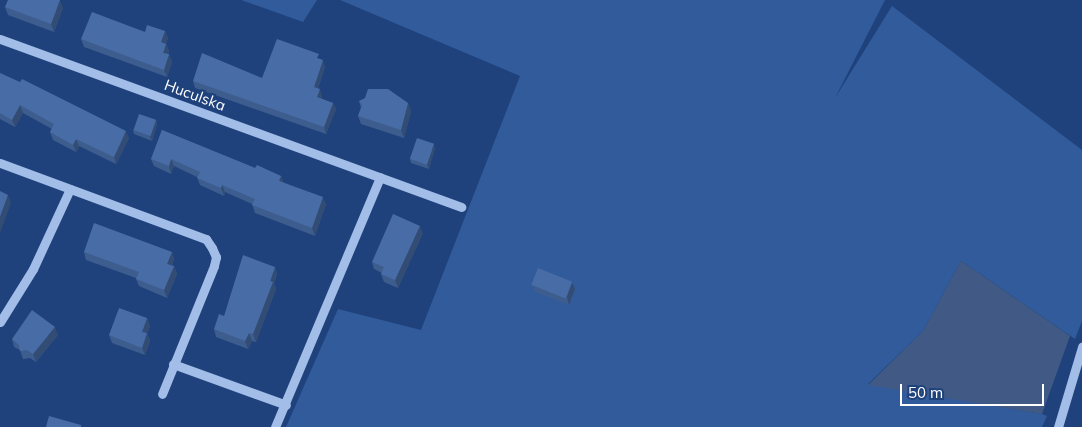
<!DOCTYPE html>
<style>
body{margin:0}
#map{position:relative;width:1082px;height:427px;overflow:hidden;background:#1f427c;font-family:Mulish,sans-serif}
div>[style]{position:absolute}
.green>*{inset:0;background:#325b9b}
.water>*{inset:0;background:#405a85}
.minor>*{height:9px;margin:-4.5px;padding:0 4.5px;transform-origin:4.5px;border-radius:4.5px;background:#a2bde7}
.wall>*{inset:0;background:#3e5d8f}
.shaded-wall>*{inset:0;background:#324c74}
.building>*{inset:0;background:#486ca6;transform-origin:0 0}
span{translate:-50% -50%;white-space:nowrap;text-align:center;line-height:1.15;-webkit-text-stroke:4.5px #1f427c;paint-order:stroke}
.street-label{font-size:15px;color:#fff}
.scale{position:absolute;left:900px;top:384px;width:144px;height:22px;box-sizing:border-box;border:2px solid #fff;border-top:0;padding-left:6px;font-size:15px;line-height:18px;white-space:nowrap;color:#fff;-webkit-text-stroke:4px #1f427c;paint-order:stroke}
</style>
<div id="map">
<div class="green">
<div style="clip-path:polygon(241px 0,317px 0,303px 22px)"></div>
<div style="clip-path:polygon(340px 0,885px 0,835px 98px,892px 6px,1082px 150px,1082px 321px,1075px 339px,961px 261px,923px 331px,868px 384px,1042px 414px,1047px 416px,1042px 427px,286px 427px,338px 309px,421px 330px,520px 76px)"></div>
</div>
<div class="water">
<div style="clip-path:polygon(961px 261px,1070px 336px,1042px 414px,868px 385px,923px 331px)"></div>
</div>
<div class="minor">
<div style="left:0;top:39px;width:491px;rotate:20deg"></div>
<div style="left:0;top:163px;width:220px;rotate:20.3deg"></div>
<div style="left:206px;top:239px;width:11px;rotate:56deg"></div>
<div style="left:212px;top:248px;width:10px;rotate:66deg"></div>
<div style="left:216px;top:257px;width:9px;rotate:103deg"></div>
<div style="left:214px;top:266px;width:138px;rotate:112.1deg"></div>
<div style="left:0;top:322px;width:62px;rotate:-58.1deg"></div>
<div style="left:33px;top:269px;width:88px;rotate:-65.2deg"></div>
<div style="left:173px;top:364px;width:120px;rotate:19.9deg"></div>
<div style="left:275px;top:427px;width:271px;rotate:-67.2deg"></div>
<div style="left:1058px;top:427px;width:84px;rotate:-73.3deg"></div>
</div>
<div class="wall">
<div style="clip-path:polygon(5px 7px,63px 8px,54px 32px,8px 15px)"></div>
<div style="clip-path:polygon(165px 31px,168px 38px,166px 44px,169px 51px,168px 54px,169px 54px,172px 62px,167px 77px,84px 47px,81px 39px,145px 32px)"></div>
<div style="clip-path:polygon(321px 59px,325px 67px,318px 88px,322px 96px,322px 99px,333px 103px,336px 109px,326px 134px,195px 88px,193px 81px,262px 78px)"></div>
<div style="clip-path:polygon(0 73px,129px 138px,116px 164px,79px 146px,76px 152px,53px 140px,50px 132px,52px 129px,23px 113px,15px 127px,0 119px)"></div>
<div style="clip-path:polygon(359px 101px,408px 103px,411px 111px,404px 138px,361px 124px,358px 116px,361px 108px)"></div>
<div style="clip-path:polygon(156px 120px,157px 124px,152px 141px,134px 134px,133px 130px)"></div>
<div style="clip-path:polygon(162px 130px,255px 168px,281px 176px,283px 182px,326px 204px,315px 236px,255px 213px,252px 204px,225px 192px,224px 196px,200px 185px,197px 177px,174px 166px,171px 174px,154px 166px,151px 159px)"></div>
<div style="clip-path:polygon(435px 148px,429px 169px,411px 163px,410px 159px)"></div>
<div style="clip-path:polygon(423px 233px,398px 288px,384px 282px,381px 274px,382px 273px,374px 269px,372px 262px)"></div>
<div style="clip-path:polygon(84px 252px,172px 252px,174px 259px,172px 266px,174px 266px,177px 274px,167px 298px,139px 286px,136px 279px,136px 278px,86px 260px)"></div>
<div style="clip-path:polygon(275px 267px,277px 274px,274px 284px,276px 289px,256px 342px,252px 341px,248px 349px,216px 337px,214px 329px,224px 316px)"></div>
<div style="clip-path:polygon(532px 285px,575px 289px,569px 305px,535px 292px)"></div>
<div style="clip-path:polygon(147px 318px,150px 326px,147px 333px,150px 341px,145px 355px,112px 343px,109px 335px)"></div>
<div style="clip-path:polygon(58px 335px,36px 362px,30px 358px,23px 359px,20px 350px,14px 347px,12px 339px)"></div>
</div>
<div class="shaded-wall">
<div style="clip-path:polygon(60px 0,63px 8px,54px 32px,51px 24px)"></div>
<div style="clip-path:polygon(165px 31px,168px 38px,164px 49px,161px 42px)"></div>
<div style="clip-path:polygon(166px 44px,169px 51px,166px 60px,163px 53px)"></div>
<div style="clip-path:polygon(169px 54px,172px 62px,167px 77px,164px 70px)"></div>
<div style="clip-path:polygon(323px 60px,325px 67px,316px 94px,314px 87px)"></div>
<div style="clip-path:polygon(320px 89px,322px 96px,320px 104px,317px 97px)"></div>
<div style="clip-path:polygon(333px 103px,336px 109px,326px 134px,324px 127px)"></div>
<div style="clip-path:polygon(408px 103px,411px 111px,404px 138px,401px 130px)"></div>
<div style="clip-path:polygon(20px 105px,23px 113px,15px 127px,12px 120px)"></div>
<div style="clip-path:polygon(156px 120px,157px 124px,152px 141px,150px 137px)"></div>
<div style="clip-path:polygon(126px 131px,129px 138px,116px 164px,114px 157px)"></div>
<div style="clip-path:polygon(76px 139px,79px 146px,76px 152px,73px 145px)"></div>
<div style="clip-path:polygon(434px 144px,435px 148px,429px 169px,427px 165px)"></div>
<div style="clip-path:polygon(171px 159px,174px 166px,171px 174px,169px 166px)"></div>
<div style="clip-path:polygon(281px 176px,284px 183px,279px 181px)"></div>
<div style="clip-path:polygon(222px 185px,225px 192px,224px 196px,221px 188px)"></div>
<div style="clip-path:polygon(8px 195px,11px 203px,0 233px,0 217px)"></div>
<div style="clip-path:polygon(323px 197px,326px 204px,315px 236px,312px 228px)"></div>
<div style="clip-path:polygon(420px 226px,423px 233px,398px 288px,395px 280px)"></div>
<div style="clip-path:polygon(172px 252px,174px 259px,170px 271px,167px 264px)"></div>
<div style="clip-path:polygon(174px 266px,177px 274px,167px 298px,164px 290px)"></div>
<div style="clip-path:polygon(275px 267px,277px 274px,274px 284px,276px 289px,256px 342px,253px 334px)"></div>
<div style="clip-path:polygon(572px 282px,575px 289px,569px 305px,567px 297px)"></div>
<div style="clip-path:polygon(147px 318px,150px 326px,145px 339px,142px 332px)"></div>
<div style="clip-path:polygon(55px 327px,58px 335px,36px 362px,33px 354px)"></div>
<div style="clip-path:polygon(147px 333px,150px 341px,145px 355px,142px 348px)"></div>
<div style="clip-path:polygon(249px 333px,252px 341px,248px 349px,245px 341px)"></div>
</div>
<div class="building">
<div style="clip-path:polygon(8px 0,60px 0,51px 24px,5px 7px)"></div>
<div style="clip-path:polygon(92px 12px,145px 32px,147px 25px,165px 31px,161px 42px,166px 44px,163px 53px,169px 54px,164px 70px,81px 39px)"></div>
<div style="clip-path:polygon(277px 39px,319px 54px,317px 58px,323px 60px,314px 87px,320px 89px,317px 97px,333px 103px,324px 127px,193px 81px,202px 53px,262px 78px)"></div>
<div style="clip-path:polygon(0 73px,20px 82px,22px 79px,126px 131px,114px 157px,76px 139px,73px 145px,50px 132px,54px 124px,20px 105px,12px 120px,0 113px)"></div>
<div style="clip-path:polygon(368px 89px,388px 89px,408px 103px,401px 130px,358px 116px,362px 105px,359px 101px,365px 98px)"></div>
<div style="left:139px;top:114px;width:18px;height:17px;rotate:19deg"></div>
<div style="clip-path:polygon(162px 130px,255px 168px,257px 165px,281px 176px,279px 181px,323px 197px,312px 228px,252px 205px,255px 199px,222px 185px,221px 188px,197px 178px,200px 172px,171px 159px,169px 166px,151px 159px)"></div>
<div style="left:417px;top:138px;width:18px;height:22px;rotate:19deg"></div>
<div style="clip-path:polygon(0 191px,8px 195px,0 217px)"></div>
<div style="clip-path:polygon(393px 214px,420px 226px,395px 280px,381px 274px,384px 267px,372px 262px)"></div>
<div style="clip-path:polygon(94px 223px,172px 252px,167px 264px,174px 266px,164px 290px,136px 279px,139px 272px,84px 252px)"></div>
<div style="clip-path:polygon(243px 255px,275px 267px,270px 281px,273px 282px,253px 334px,249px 333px,245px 341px,214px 329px,219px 314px,224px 316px)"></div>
<div style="left:538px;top:268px;width:37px;height:18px;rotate:22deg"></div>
<div style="clip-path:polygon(119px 308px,147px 318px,142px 332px,147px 333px,142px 348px,109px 335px)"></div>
<div style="clip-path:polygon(32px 310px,55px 327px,33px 354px,27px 350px,20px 351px,19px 345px,12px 339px)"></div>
<div style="clip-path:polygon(49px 416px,81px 425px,81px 427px,46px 427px)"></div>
</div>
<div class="street-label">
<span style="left:195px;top:95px;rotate:20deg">Huculska</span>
</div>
<div class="scale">50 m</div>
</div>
